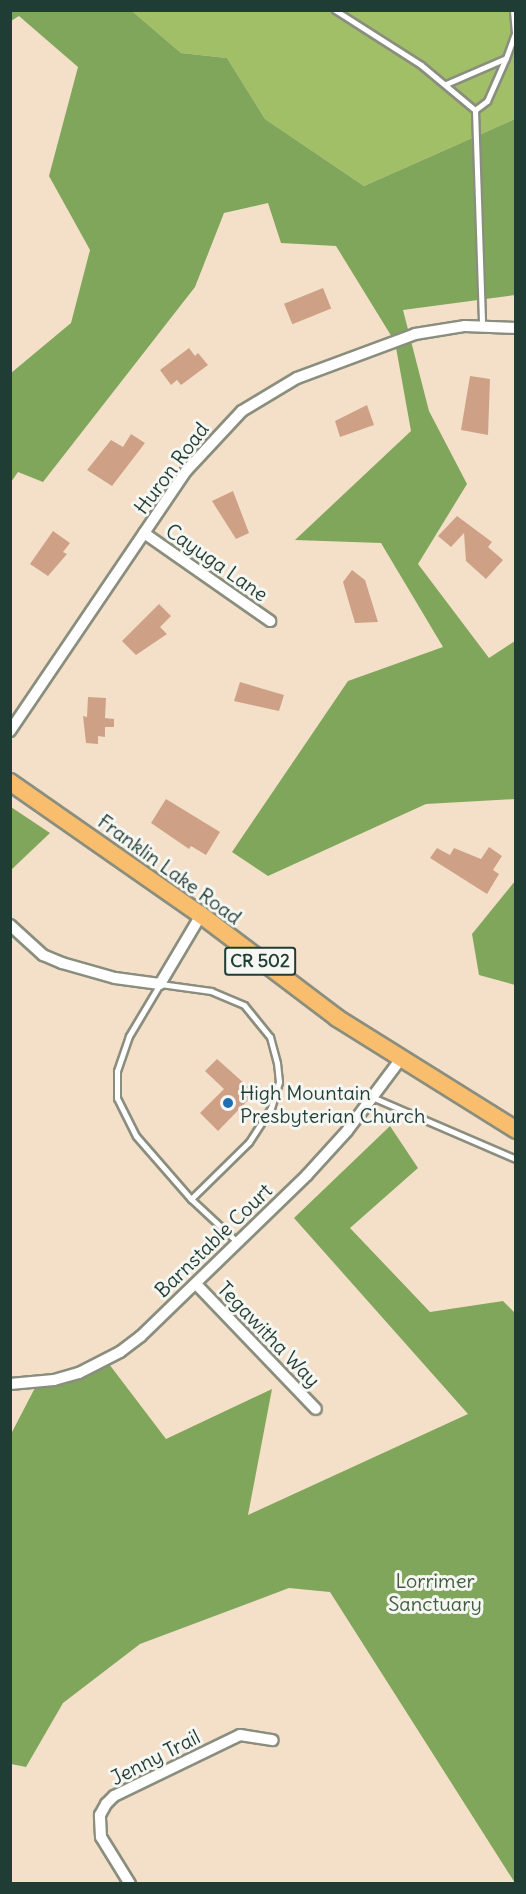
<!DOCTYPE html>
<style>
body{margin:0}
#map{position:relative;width:526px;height:1894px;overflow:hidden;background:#f4e0c8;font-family:Delius,sans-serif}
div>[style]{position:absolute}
.green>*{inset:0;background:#a1bf67}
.forest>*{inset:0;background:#80a65c}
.building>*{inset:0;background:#cea187;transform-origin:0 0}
.roads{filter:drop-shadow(2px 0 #8a8e7e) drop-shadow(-2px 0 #8a8e7e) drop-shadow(0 2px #8a8e7e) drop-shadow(0 -2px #8a8e7e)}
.lane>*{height:5px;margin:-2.5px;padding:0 2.5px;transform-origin:2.5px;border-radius:2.5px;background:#fff}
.street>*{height:10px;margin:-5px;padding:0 5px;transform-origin:5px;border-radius:5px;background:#fff}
.primary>*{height:16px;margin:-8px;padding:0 8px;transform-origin:8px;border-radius:8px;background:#f9be6d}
.dots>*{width:16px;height:16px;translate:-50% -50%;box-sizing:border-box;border:3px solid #f6f6f2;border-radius:50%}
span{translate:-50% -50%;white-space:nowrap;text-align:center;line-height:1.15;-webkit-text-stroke:6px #f6f6f2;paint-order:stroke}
.shield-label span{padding:2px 4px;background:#f6f6f2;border:2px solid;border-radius:4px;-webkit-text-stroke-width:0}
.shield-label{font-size:18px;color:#1f3d34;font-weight:700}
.street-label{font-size:20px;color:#1f3d34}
.poi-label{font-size:20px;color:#1f3d34}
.left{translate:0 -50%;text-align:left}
.park-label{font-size:20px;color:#405e41}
.frame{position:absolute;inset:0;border:12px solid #1f3d34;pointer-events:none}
</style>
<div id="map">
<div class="green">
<div style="clip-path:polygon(132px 11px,515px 11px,515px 119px,364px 186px,265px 119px,227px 58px,181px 53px)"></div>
</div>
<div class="forest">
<div style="clip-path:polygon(11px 11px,132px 11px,181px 53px,227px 58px,265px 119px,364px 186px,515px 119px,515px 295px,403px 310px,429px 411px,467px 484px,418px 564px,489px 658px,515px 641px,515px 799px,426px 804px,268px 876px,232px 852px,348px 681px,443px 647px,381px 543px,295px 540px,411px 431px,395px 342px,336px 246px,281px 243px,268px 203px,224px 213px,195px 287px,43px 482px,18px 472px,11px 482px,11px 373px,71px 323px,90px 250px,49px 176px,78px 67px,19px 16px,11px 21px)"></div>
<div style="clip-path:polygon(11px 807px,50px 833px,11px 870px)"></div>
<div style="clip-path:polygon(515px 881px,515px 985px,479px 975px,472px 934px)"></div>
<div style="clip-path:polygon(390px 1126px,418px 1168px,350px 1228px,430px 1312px,503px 1301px,515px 1313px,515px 1883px,330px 1592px,289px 1588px,140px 1644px,63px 1703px,26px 1767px,11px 1764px,11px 1434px,38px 1382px,96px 1371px,109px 1364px,166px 1439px,272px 1389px,248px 1515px,468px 1414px,294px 1218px)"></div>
</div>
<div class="building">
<div style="left:323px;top:288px;width:22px;height:42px;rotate:68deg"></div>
<div style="clip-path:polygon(189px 348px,195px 356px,198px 353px,208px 365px,181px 385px,177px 380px,171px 385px,160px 370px)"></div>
<div style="clip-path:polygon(470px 376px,490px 379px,488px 435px,461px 430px)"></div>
<div style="clip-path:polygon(367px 405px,374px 425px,340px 437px,335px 421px)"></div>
<div style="clip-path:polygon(131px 434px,145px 443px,112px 486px,87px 470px,111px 440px,123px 447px)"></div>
<div style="clip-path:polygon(233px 491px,249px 533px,236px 539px,212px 501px)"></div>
<div style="clip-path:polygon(457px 516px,492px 542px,488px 547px,503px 560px,486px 579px,466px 561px,464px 533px,451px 547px,438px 536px)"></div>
<div style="clip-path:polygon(53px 531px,70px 543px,63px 552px,67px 554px,48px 576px,30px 564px)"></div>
<div style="clip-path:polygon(352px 570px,365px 580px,378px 622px,355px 623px,343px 582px)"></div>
<div style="clip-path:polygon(159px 604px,171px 616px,160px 627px,167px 634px,136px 655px,122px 641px)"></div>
<div style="clip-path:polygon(240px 682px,284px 695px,279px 711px,234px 701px)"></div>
<div style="clip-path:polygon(88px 697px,106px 698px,105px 718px,114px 719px,114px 727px,105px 727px,105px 737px,98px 736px,98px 744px,86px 743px,83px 716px,87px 717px)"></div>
<div style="clip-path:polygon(166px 799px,220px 832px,206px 855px,191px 846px,189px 849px,151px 823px)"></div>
<div style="clip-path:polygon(489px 847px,502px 856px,493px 870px,499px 874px,487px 894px,430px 858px,437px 848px,450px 855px,454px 848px,481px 859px)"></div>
<div style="clip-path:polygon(217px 1059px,255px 1093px,218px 1131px,200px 1113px,224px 1089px,205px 1071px)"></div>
</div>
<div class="roads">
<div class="lane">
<div style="left:335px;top:10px;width:102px;rotate:32.6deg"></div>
<div style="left:421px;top:65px;width:70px;rotate:39.8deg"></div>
<div style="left:475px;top:110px;width:15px;rotate:-37deg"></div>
<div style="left:487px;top:101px;width:47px;rotate:-66.2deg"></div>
<div style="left:506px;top:58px;width:27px;rotate:-70deg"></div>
<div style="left:515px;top:33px;width:23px;rotate:-95deg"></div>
<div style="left:446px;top:84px;width:65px;rotate:-23.4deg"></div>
<div style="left:475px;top:110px;width:216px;rotate:88.1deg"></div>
<div style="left:372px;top:1097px;width:157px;rotate:23.3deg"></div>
<div style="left:191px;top:1199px;width:81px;rotate:-44.5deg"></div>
<div style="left:249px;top:1142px;width:40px;rotate:-57.1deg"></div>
<div style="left:271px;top:1108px;width:27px;rotate:-73deg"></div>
<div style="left:279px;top:1082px;width:19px;rotate:-96deg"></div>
<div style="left:277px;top:1063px;width:27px;rotate:-105deg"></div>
<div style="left:270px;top:1037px;width:41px;rotate:-129.1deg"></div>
<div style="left:244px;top:1005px;width:36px;rotate:-157deg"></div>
<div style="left:211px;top:991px;width:51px;rotate:-172.2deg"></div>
<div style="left:160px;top:984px;width:61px;rotate:120.8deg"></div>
<div style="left:129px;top:1036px;width:37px;rotate:109deg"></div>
<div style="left:117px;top:1071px;width:27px;rotate:90deg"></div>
<div style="left:117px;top:1098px;width:42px;rotate:63.4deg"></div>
<div style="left:136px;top:1136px;width:84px;rotate:48.9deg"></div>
<div style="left:191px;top:1199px;width:62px;rotate:43deg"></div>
</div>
<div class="street">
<div style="left:144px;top:533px;width:154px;rotate:34.9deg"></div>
<div style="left:10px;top:731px;width:314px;rotate:-55.9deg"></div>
<div style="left:186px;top:471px;width:82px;rotate:-47deg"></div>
<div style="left:242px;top:411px;width:64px;rotate:-31deg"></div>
<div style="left:297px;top:378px;width:126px;rotate:-20.4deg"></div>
<div style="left:415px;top:334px;width:51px;rotate:-9.1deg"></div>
<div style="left:465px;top:326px;width:51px;rotate:2.2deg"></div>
<div style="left:10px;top:925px;width:45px;rotate:42.3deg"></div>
<div style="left:43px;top:955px;width:21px;rotate:23deg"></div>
<div style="left:62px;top:963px;width:55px;rotate:15.8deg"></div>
<div style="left:115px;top:978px;width:45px;rotate:7.6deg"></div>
<div style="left:160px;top:984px;width:80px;rotate:-59.3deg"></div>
<div style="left:196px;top:1284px;width:173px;rotate:46.2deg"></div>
<div style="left:10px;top:1384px;width:44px;rotate:-5.2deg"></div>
<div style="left:54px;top:1380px;width:26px;rotate:-16deg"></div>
<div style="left:79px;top:1373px;width:46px;rotate:-27.1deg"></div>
<div style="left:120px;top:1352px;width:26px;rotate:-37deg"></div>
<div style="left:141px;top:1336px;width:231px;rotate:-44.1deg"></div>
<div style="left:307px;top:1175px;width:59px;rotate:-47.7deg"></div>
<div style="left:347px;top:1131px;width:89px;rotate:-53.3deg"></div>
<div style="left:130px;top:1884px;width:55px;rotate:-121.7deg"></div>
<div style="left:101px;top:1837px;width:22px;rotate:-93deg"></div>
<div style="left:100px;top:1815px;width:13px;rotate:-61deg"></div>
<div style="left:106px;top:1804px;width:11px;rotate:-45deg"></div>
<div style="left:114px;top:1796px;width:140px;rotate:-25.8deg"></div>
<div style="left:240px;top:1735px;width:33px;rotate:9deg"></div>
</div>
<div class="primary">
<div style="left:10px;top:782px;width:233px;rotate:34.9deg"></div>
<div style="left:201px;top:915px;width:171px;rotate:37.1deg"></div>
<div style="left:337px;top:1018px;width:211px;rotate:32deg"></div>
</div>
</div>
<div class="dots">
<div style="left:228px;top:1103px;background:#1f6fb2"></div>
</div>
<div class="shield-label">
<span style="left:260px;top:961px">CR 502</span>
</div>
<div class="street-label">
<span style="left:171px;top:468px;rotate:-53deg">Huron Road</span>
<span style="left:217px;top:562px;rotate:35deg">Cayuga Lane</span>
<span style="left:170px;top:869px;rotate:36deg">Franklin Lake Road</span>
<span style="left:213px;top:1240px;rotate:-44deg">Barnstable Court</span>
<span style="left:269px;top:1334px;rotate:46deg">Tegawitha Way</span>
<span style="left:155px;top:1757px;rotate:-27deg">Jenny Trail</span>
</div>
<div class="poi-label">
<span class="left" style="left:240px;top:1104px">High Mountain<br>Presbyterian Church</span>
</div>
<div class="park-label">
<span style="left:435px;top:1592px">Lorrimer<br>Sanctuary</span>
</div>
<div class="frame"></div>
</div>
